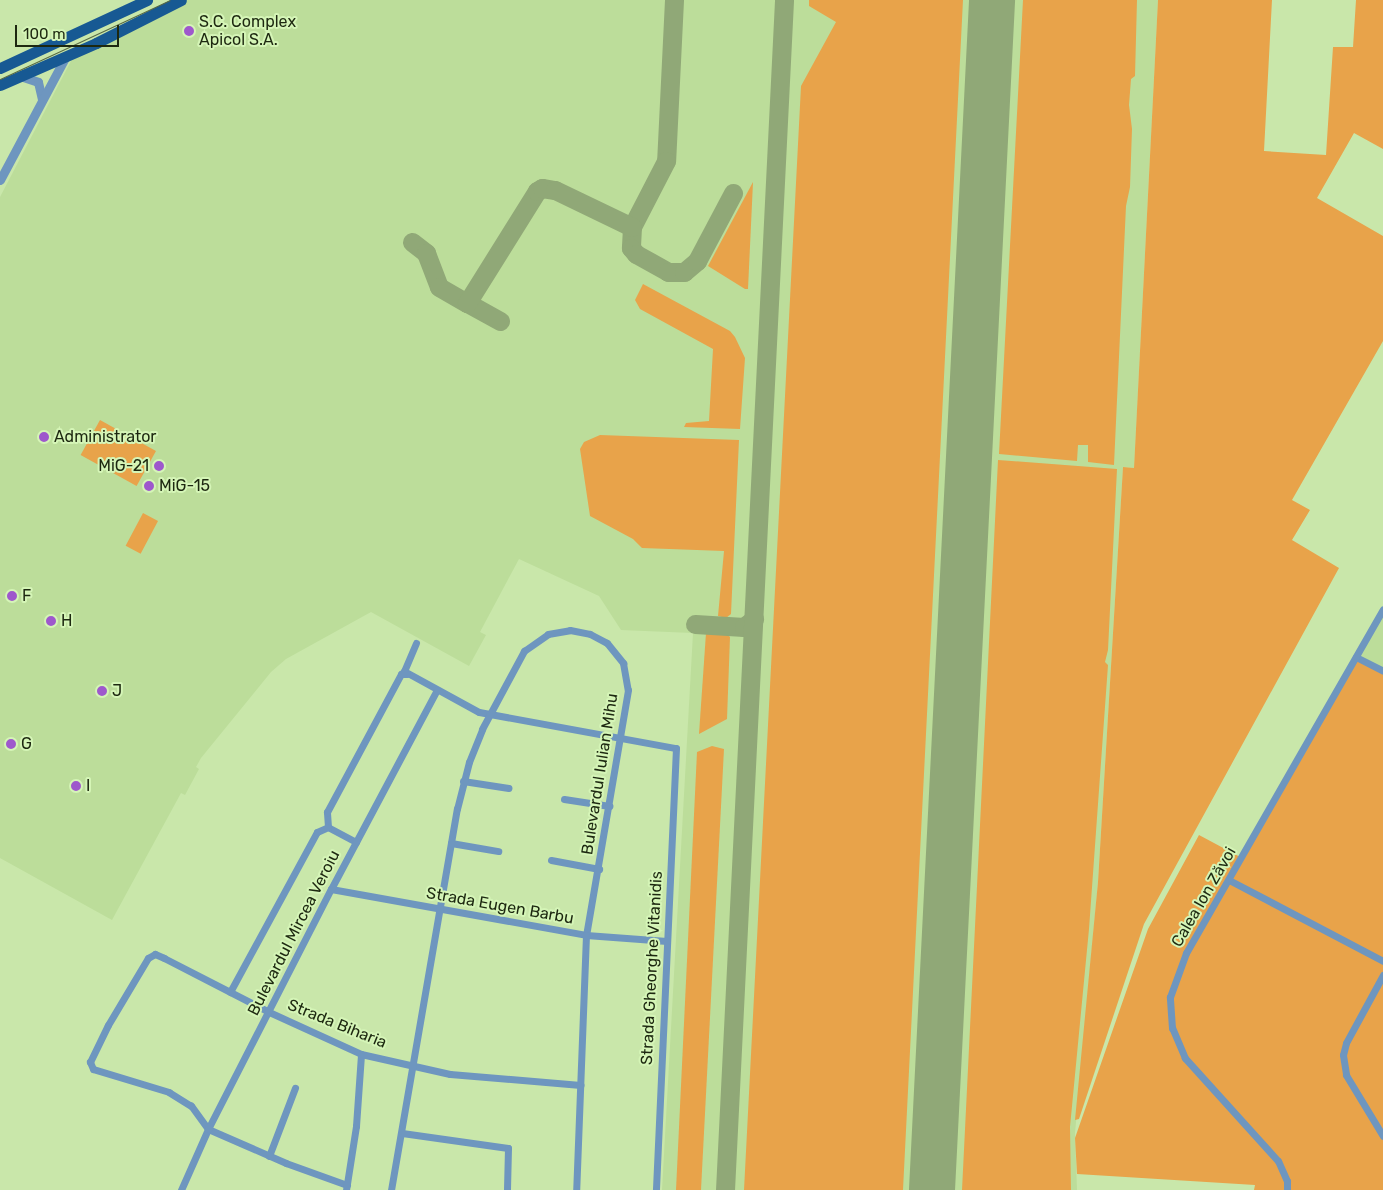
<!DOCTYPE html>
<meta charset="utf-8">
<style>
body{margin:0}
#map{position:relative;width:1383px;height:1190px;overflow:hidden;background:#c9e7aa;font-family:Rubik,sans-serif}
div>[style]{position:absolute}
.built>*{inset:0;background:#bcdd9a}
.green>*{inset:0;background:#e8a34a;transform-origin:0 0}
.taxiway>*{height:19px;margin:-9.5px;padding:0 9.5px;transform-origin:9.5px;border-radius:9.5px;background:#90a877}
.runway>*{height:46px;margin:-23px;padding:0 23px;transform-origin:23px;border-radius:23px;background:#90a877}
.minor>*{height:7px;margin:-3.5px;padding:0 3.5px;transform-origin:3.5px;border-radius:3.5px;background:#6e96bf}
.tertiary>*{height:9px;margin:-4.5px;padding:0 4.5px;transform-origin:4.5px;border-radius:4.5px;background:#6e96bf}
.primary>*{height:11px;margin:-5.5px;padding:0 5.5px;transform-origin:5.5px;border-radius:5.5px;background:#175993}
.tram>*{height:1px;margin:-0.5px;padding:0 0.5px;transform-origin:0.5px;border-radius:0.5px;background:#576844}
.dots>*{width:14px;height:14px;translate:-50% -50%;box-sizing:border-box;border:2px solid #d5f5b7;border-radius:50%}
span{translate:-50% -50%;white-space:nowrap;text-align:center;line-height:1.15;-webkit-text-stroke:4px #d5f5b7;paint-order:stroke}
.poi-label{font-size:16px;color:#1d2810}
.left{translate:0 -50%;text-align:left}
.right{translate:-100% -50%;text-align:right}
.street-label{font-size:16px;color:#1d2810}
.scale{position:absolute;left:15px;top:25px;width:104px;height:22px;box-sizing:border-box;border:2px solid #1d2810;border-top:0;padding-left:6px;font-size:15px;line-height:18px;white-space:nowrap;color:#1d2810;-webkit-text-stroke:4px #d5f5b7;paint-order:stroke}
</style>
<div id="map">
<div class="built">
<div style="clip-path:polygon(188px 0,1158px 0,1134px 468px,1123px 467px,1098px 882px,1075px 1133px,1077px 1190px,662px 1190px,693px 633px,621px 630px,599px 596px,519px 559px,480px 632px,486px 635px,469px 666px,371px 612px,286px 659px,271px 672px,201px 758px,196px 767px,199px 769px,185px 795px,181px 793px,112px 920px,0 858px,0 197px,72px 59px)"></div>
<div style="clip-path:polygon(1383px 609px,1383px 671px,1356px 657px)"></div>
</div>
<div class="green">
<div style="clip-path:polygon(809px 0,963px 0,903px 1190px,744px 1190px,801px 86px,836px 22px,809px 6px)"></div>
<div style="clip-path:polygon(1023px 0,1137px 0,1135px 76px,1131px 79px,1129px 105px,1132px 129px,1130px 187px,1126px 206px,1114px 465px,1088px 462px,1088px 445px,1078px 445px,1077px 461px,999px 454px)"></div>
<div style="clip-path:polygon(1158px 0,1272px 0,1264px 151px,1326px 155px,1333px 47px,1353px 47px,1356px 0,1383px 0,1383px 149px,1354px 133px,1317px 198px,1383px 236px,1383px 341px,1292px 500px,1310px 510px,1292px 540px,1339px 568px,1144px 924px,1079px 1119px,1075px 1120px,1098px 882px,1123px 467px,1134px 468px)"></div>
<div style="clip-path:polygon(753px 182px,748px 289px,745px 289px,708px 266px)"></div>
<div style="clip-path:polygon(643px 284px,730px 331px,735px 337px,745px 358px,740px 429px,684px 427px,686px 423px,709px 421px,713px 349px,640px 309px,635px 300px)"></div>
<div style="left:100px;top:420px;width:64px;height:40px;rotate:29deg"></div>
<div style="clip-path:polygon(600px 435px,739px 440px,731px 614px,726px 618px,718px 616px,724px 551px,642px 548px,633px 539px,590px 516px,580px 449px,584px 442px)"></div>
<div style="clip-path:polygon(998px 460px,1117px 469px,1108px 650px,1105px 662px,1108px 665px,1089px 929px,1070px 1127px,1071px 1190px,962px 1190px)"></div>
<div style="left:143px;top:513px;width:17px;height:37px;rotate:28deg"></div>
<div style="clip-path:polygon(706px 633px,726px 633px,730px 637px,727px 719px,699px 734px)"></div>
<div style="clip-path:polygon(1356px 657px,1383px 671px,1383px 1190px,1254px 1190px,1255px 1185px,1077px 1174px,1075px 1138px,1148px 929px,1199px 835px,1242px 858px)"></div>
<div style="clip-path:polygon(712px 746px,724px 749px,701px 1190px,676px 1190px,697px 752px)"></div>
</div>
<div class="taxiway">
<div style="left:674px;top:0;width:161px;rotate:92.8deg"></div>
<div style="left:666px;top:161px;width:74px;rotate:117.3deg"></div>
<div style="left:632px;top:227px;width:21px;rotate:93deg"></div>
<div style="left:631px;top:248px;width:8px;rotate:50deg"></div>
<div style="left:636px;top:254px;width:37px;rotate:29deg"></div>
<div style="left:668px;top:272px;width:16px"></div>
<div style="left:684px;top:272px;width:17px;rotate:-40deg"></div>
<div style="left:697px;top:261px;width:77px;rotate:-62.1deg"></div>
<div style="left:412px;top:242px;width:18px;rotate:38deg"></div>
<div style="left:426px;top:253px;width:36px;rotate:69deg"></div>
<div style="left:439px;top:287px;width:32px;rotate:30deg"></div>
<div style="left:500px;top:321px;width:38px;rotate:-151deg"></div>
<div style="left:467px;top:303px;width:132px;rotate:-58deg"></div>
<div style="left:537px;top:191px;width:6px;rotate:-31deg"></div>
<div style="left:542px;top:188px;width:13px;rotate:9deg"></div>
<div style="left:555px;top:190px;width:85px;rotate:25.7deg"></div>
<div style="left:695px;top:624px;width:49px;rotate:3.5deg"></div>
<div style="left:744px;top:627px;width:13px;rotate:-39deg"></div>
<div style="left:725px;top:1190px;width:1191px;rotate:-87.16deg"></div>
</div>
<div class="runway">
<div style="left:932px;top:1190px;width:1192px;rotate:-87.11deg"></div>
</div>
<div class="minor">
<div style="left:416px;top:643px;width:30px;rotate:113deg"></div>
<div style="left:404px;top:671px;width:85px;rotate:28.7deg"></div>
<div style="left:479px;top:712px;width:200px;rotate:10.4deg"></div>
<div style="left:676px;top:748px;width:442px;rotate:92.6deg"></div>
<div style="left:1356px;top:657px;width:30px;rotate:27deg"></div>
<div style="left:463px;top:781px;width:46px;rotate:8.8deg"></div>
<div style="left:564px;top:799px;width:46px;rotate:8.8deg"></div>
<div style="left:356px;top:842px;width:32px;rotate:-152deg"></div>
<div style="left:328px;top:827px;width:15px;rotate:-94deg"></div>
<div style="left:327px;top:812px;width:157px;rotate:-61.8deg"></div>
<div style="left:401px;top:674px;width:6px"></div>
<div style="left:451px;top:843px;width:48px;rotate:9.7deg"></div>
<div style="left:551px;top:860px;width:49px;rotate:10.6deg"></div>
<div style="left:1229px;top:880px;width:174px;rotate:27.7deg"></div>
<div style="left:331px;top:889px;width:259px;rotate:10.2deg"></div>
<div style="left:586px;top:935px;width:81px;rotate:4.2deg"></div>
<div style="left:1383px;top:975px;width:77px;rotate:118.6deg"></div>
<div style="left:1346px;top:1043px;width:12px;rotate:104deg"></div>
<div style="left:1343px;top:1055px;width:20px;rotate:81deg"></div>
<div style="left:1346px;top:1075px;width:71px;rotate:58.8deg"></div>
<div style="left:230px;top:992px;width:182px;rotate:-61.5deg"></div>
<div style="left:317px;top:832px;width:12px;rotate:-24deg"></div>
<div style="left:402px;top:1133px;width:107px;rotate:8.1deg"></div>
<div style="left:508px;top:1148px;width:42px;rotate:91.4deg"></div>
<div style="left:269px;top:1156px;width:73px;rotate:-69.1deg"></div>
<div style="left:347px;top:1185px;width:65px;rotate:-160.2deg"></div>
<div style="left:286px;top:1163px;width:85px;rotate:-156.4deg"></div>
<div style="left:208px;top:1129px;width:29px;rotate:-126deg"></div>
<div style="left:191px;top:1106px;width:26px;rotate:-148deg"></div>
<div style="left:169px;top:1092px;width:79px;rotate:-163.2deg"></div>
<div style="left:93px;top:1069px;width:8px;rotate:-113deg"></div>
<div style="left:90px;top:1062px;width:41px;rotate:-64.1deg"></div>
<div style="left:108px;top:1025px;width:78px;rotate:-59.2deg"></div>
<div style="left:148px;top:958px;width:8px;rotate:-30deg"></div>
<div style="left:155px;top:954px;width:10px;rotate:24deg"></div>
<div style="left:164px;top:958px;width:118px;rotate:27.2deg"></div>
<div style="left:269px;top:1012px;width:101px;rotate:24.5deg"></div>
<div style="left:361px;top:1054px;width:91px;rotate:12.7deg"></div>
<div style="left:450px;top:1074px;width:131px;rotate:4.8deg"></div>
<div style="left:181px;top:1190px;width:67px;rotate:-66.1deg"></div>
<div style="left:208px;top:1129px;width:270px;rotate:-62.9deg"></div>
<div style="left:331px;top:889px;width:225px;rotate:-62deg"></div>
<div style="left:346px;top:1190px;width:65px;rotate:-81.1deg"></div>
<div style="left:356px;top:1126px;width:72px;rotate:-86deg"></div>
<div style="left:391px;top:1190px;width:387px;rotate:-80.2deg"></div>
<div style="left:457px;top:809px;width:49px;rotate:-75.7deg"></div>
<div style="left:469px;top:762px;width:35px;rotate:-68deg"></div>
<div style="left:482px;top:729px;width:89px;rotate:-61.7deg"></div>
<div style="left:524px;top:651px;width:29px;rotate:-35deg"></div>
<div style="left:548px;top:634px;width:22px;rotate:-10deg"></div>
<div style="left:570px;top:630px;width:20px;rotate:11deg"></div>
<div style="left:590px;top:634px;width:19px;rotate:28deg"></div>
<div style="left:607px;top:643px;width:26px;rotate:51deg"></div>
<div style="left:623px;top:663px;width:27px;rotate:80deg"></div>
<div style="left:628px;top:690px;width:249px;rotate:99.7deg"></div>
<div style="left:586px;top:935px;width:255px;rotate:92.2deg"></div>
<div style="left:1287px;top:1190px;width:9px;rotate:-90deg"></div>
<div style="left:1287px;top:1181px;width:22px;rotate:-114deg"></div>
<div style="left:1278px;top:1161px;width:139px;rotate:-132.1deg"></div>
<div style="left:1185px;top:1058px;width:33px;rotate:-113deg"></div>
<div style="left:1172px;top:1028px;width:31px;rotate:-94deg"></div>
<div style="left:1170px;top:997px;width:47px;rotate:-70deg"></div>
<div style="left:1186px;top:953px;width:396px;rotate:-60.2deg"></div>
</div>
<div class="tertiary">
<div style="left:20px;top:76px;width:19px;rotate:18deg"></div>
<div style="left:38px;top:82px;width:18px;rotate:77deg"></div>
<div style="left:0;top:180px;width:140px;rotate:-62deg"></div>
</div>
<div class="primary">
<div style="left:0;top:68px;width:162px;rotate:-24.8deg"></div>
<div style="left:0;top:85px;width:105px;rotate:-23.6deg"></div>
<div style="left:96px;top:43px;width:95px;rotate:-26.8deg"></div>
</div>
<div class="tram">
<div style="left:0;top:79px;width:187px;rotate:-24.9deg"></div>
</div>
<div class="dots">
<div style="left:189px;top:31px;background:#9e58cc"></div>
<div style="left:44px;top:437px;background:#9e58cc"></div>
<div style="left:159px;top:466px;background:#9e58cc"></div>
<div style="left:149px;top:486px;background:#9e58cc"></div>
<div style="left:12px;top:596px;background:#9e58cc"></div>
<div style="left:51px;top:621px;background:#9e58cc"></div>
<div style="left:102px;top:691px;background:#9e58cc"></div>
<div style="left:11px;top:744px;background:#9e58cc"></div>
<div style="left:76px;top:786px;background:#9e58cc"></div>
</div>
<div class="poi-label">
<span class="left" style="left:199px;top:31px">S.C. Complex<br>Apicol S.A.</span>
<span class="left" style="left:54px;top:437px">Administrator</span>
<span class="right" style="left:149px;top:466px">MiG-21</span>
<span class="left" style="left:159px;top:486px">MiG-15</span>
<span class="left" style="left:22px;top:596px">F</span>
<span class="left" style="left:61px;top:621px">H</span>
<span class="left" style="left:112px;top:691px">J</span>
<span class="left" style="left:21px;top:744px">G</span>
<span class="left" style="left:86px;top:786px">I</span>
</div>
<div class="street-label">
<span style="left:600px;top:774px;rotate:-81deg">Bulevardul Iulian Mihu</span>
<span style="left:1204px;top:897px;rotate:-60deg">Calea Ion Zăvoi</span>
<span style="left:500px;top:906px;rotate:10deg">Strada Eugen Barbu</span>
<span style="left:294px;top:933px;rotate:-63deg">Bulevardul Mircea Veroiu</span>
<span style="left:652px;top:968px;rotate:-87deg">Strada Gheorghe Vitanidis</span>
<span style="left:337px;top:1024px;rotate:22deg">Strada Biharia</span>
</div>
<div class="scale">100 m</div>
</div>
